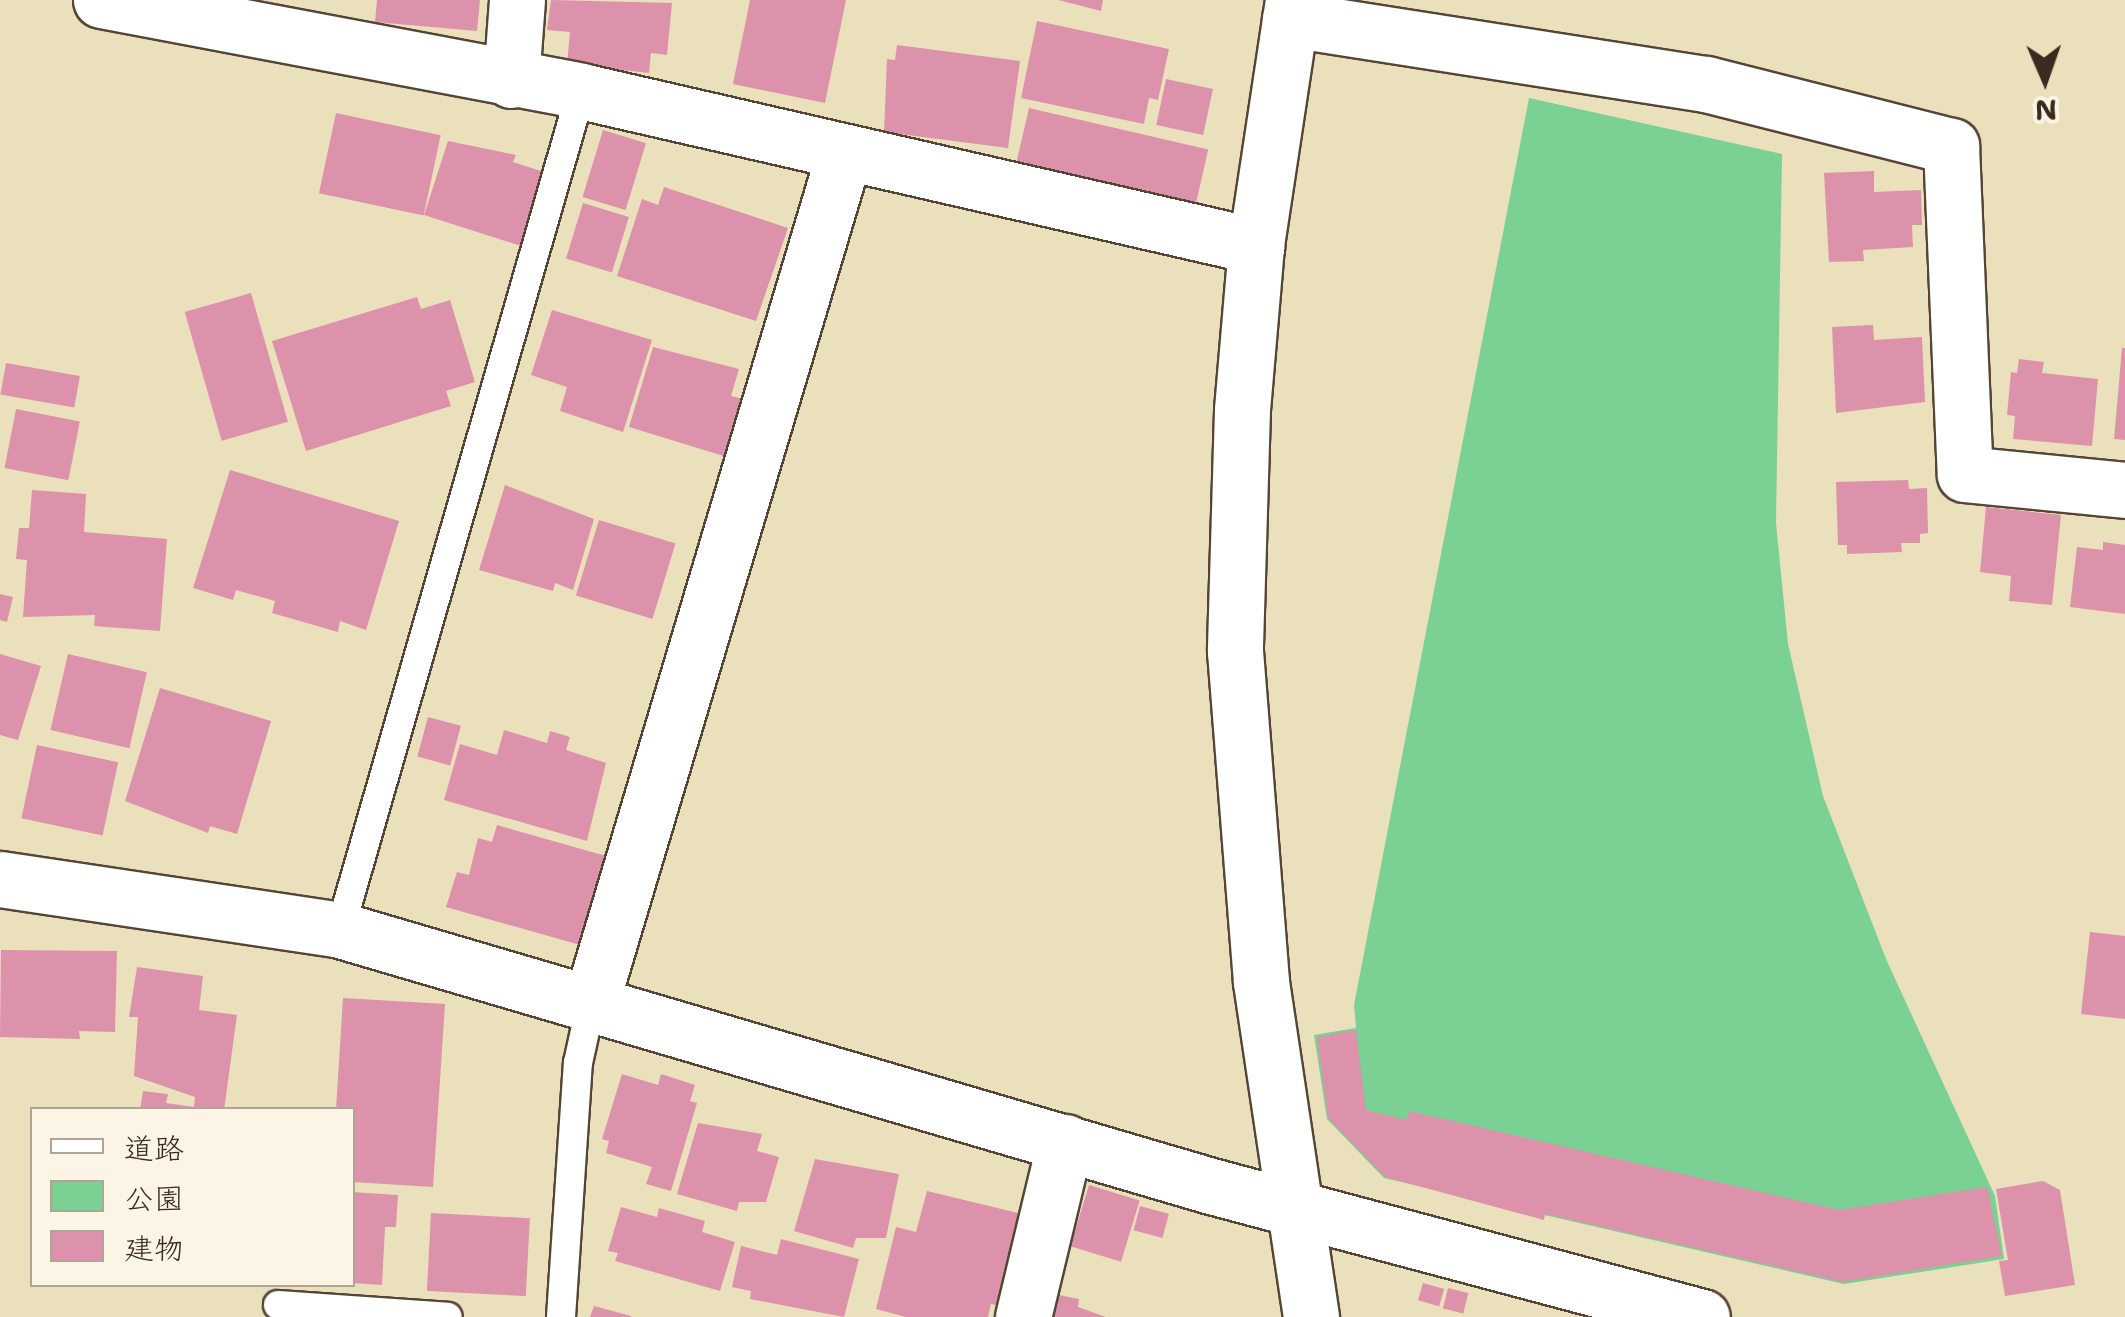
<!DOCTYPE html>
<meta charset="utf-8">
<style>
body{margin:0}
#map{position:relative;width:2125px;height:1317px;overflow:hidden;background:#ebe0bc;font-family:"Shantell Sans","Klee One",sans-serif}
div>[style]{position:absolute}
.green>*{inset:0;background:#7bd094}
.building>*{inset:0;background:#dc92aa;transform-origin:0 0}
.roads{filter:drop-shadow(2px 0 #554536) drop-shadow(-2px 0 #554536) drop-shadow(0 2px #554536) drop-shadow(0 -2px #554536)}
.service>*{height:28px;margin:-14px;padding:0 14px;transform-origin:14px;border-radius:14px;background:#fff}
.minor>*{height:55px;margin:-27.5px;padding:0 27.5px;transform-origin:27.5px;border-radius:27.5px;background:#fff}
.tertiary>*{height:55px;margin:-27.5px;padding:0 27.5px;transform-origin:27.5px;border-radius:27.5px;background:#fff}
span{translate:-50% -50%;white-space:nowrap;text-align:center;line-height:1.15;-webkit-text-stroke:9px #fcf5e5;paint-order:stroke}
.legend{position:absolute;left:30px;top:1107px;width:325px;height:180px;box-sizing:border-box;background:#fcf5e5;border:2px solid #afa495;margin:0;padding:12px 18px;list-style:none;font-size:30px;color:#3b2a1e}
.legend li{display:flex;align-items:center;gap:20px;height:50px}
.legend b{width:50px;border:2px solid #afa495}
.north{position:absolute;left:1995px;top:30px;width:100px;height:100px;-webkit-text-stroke:8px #fcf5e5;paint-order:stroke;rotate:178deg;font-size:28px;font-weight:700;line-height:40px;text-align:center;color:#3b2a1e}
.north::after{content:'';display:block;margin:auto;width:35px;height:45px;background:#3b2a1e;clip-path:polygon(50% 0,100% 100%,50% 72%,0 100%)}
</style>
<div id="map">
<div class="green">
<div style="clip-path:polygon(1529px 98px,1782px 154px,1776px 523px,1788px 644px,1823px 796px,1886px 959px,1995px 1196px,2004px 1259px,1844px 1284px,1384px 1178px,1327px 1119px,1314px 1035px,1356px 1028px,1354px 1005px)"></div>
</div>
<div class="building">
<div style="clip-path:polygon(377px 0,480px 0,477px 31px,375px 22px)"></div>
<div style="clip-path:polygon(551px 0,672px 3px,667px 55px,651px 53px,649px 73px,567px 64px,570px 32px,547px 30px)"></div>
<div style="clip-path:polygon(750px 0,846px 0,825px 103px,733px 84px)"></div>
<div style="clip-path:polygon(1058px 0,1103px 0,1101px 11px)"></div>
<div style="clip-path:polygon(1037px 21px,1169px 49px,1158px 100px,1149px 98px,1144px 124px,1021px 98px)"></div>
<div style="clip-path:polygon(897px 45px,1020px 61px,1008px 148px,884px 132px,887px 59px,895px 60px)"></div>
<div style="left:1166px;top:79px;width:48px;height:47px;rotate:12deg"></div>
<div style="left:1029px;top:108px;width:184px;height:58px;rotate:13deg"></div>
<div style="left:336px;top:113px;width:107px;height:82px;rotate:12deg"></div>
<div style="left:603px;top:130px;width:45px;height:70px;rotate:17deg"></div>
<div style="clip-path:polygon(448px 141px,516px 155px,513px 162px,544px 172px,521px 246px,424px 215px)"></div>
<div style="clip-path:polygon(1874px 171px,1874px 192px,1921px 190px,1922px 225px,1912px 225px,1913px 247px,1863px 250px,1864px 261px,1829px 262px,1824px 173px)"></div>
<div style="clip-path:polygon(664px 187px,788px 228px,756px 321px,617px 276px,642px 199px,658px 205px)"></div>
<div style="left:583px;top:203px;width:48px;height:58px;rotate:17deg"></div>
<div style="left:251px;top:293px;width:134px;height:69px;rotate:74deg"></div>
<div style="clip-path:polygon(417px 297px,421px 309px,450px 300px,475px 382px,446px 391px,451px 406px,306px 451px,272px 341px)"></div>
<div style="clip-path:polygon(552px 310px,652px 340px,623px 432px,560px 411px,567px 387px,531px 375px)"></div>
<div style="clip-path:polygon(1873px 325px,1874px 340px,1922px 337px,1925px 402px,1836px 413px,1832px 327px)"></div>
<div style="clip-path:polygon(653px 347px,739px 369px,731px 396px,744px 399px,727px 457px,629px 427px)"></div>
<div style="clip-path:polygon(2122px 348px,2125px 348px,2125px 440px,2114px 439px)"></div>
<div style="clip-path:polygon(2019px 359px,2044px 362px,2042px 373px,2098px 379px,2092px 446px,2013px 439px,2015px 416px,2007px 415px,2011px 372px,2017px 373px)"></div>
<div style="left:6px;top:363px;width:75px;height:32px;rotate:10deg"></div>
<div style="left:16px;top:409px;width:65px;height:60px;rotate:11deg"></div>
<div style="clip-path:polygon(230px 470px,399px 521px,366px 630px,340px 621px,338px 632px,272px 613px,275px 601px,236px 590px,233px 600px,193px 588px)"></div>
<div style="clip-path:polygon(1908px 480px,1909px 489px,1927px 488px,1928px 533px,1920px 534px,1920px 543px,1901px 543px,1902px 552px,1847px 554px,1847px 545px,1838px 545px,1836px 482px)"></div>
<div style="clip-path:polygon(505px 485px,594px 519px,573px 590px,555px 583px,553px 591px,479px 570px)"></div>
<div style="clip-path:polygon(32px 490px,86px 494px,84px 532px,167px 539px,160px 631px,94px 626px,95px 615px,23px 617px,27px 560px,16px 559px,19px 528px,29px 528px)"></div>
<div style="clip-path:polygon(1986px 507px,2061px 515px,2052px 605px,2009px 601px,2011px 576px,1980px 572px)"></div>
<div style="left:599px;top:520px;width:80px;height:79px;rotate:17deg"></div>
<div style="clip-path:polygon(2103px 542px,2125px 545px,2125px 614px,2070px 607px,2077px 547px,2103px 550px)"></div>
<div style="clip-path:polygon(0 594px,13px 597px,7px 622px,0 620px)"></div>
<div style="clip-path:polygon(0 654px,41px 666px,18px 740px,0 735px)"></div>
<div style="left:68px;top:654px;width:81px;height:78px;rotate:13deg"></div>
<div style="clip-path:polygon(160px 688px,271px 721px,237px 834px,210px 826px,208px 833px,125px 801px)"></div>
<div style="left:428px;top:717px;width:34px;height:41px;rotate:15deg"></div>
<div style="clip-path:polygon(504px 730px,547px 743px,550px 731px,570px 737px,566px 750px,606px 763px,587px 841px,444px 800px,460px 744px,497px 755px)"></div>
<div style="left:37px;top:745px;width:83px;height:75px;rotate:12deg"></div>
<div style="clip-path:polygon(497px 825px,606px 856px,580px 945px,446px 907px,457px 872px,469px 875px,478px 838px,492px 842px)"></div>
<div style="clip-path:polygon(2090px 932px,2125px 936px,2125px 1019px,2081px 1014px)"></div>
<div style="clip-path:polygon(1px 950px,117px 951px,115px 1032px,79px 1031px,80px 1039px,0 1037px)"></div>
<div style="clip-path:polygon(137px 967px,203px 976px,199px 1010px,237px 1015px,224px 1110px,140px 1110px,143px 1091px,168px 1094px,166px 1103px,194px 1107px,195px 1097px,134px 1076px,138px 1017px,129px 1017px)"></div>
<div style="clip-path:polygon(343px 998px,445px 1004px,433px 1187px,352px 1182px,352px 1110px,336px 1110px)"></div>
<div style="clip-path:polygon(1356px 1030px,1366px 1110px,1407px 1120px,1409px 1111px,1839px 1210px,1987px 1187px,2002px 1256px,1843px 1282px,1545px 1214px,1544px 1220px,1385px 1177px,1328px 1118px,1317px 1037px)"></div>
<div style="clip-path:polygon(622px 1074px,658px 1085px,661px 1074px,695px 1085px,690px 1101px,697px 1103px,671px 1191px,646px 1184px,652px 1167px,606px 1153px,609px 1141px,602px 1139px)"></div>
<div style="clip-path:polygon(698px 1123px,762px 1134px,757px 1151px,779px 1157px,766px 1202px,739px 1202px,737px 1211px,677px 1194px)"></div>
<div style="clip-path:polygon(815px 1159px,899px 1174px,886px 1238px,856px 1238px,853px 1248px,794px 1231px)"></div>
<div style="clip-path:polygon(2043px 1181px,2060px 1190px,2075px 1285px,2005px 1296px,1999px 1261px,2008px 1260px,1996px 1189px)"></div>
<div style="left:1089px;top:1185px;width:53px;height:64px;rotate:17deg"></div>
<div style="clip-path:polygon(927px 1191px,1022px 1214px,1000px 1306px,991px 1304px,988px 1317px,906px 1317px,876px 1309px,896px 1227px,916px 1232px)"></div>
<div style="clip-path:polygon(352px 1192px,398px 1195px,396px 1227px,385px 1227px,382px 1285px,352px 1283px)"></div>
<div style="left:1140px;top:1206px;width:30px;height:25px;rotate:15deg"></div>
<div style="clip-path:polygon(621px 1207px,657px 1217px,659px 1208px,705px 1221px,702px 1232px,735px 1242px,720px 1291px,615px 1261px,618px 1253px,608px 1251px)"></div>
<div style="left:431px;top:1213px;width:99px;height:78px;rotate:3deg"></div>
<div style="clip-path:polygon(781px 1239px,859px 1259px,844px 1317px,750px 1299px,751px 1291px,732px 1287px,741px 1246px,777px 1255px)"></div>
<div style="left:1423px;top:1283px;width:22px;height:18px;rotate:16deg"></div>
<div style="left:1448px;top:1288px;width:21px;height:21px;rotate:14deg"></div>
<div style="clip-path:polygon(1049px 1293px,1079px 1299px,1078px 1307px,1106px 1317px,1044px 1317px)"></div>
<div style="clip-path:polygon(594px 1306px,631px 1316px,631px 1317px,590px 1317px)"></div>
</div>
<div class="roads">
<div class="service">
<div style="left:340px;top:930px;width:873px;rotate:-73.97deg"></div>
<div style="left:278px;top:1305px;width:170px;rotate:4deg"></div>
<div style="left:561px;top:1317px;width:255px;rotate:-86.2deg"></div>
<div style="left:578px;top:1063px;width:66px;rotate:-77.7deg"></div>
</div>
<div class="minor">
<div style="left:101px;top:0;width:489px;rotate:10.7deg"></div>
<div style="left:581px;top:91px;width:693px;rotate:12.93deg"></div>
<div style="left:1290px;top:19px;width:421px;rotate:8.9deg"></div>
<div style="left:1706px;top:84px;width:253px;rotate:14.2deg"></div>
<div style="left:1951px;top:146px;width:328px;rotate:87.6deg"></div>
<div style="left:1965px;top:474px;width:161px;rotate:5.7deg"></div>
<div style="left:511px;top:80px;width:80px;rotate:-85.7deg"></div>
<div style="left:592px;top:999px;width:882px;rotate:-73.39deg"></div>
<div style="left:1023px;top:1317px;width:180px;rotate:-76.5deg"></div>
</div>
<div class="tertiary">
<div style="left:1293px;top:0;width:249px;rotate:98.6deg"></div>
<div style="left:1256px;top:246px;width:165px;rotate:94.9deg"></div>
<div style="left:1242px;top:410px;width:241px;rotate:91.7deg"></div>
<div style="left:1235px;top:651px;width:332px;rotate:85.5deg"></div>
<div style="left:1261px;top:982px;width:339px;rotate:81.5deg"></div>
<div style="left:0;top:879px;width:344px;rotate:8.5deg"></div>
<div style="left:340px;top:930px;width:908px;rotate:16.38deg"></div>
<div style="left:1211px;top:1186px;width:508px;rotate:14.94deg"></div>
</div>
</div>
<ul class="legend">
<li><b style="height:12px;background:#fff"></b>道路</li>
<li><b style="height:28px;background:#7bd094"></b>公園</li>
<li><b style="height:28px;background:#dc92aa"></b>建物</li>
</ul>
<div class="north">N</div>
</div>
